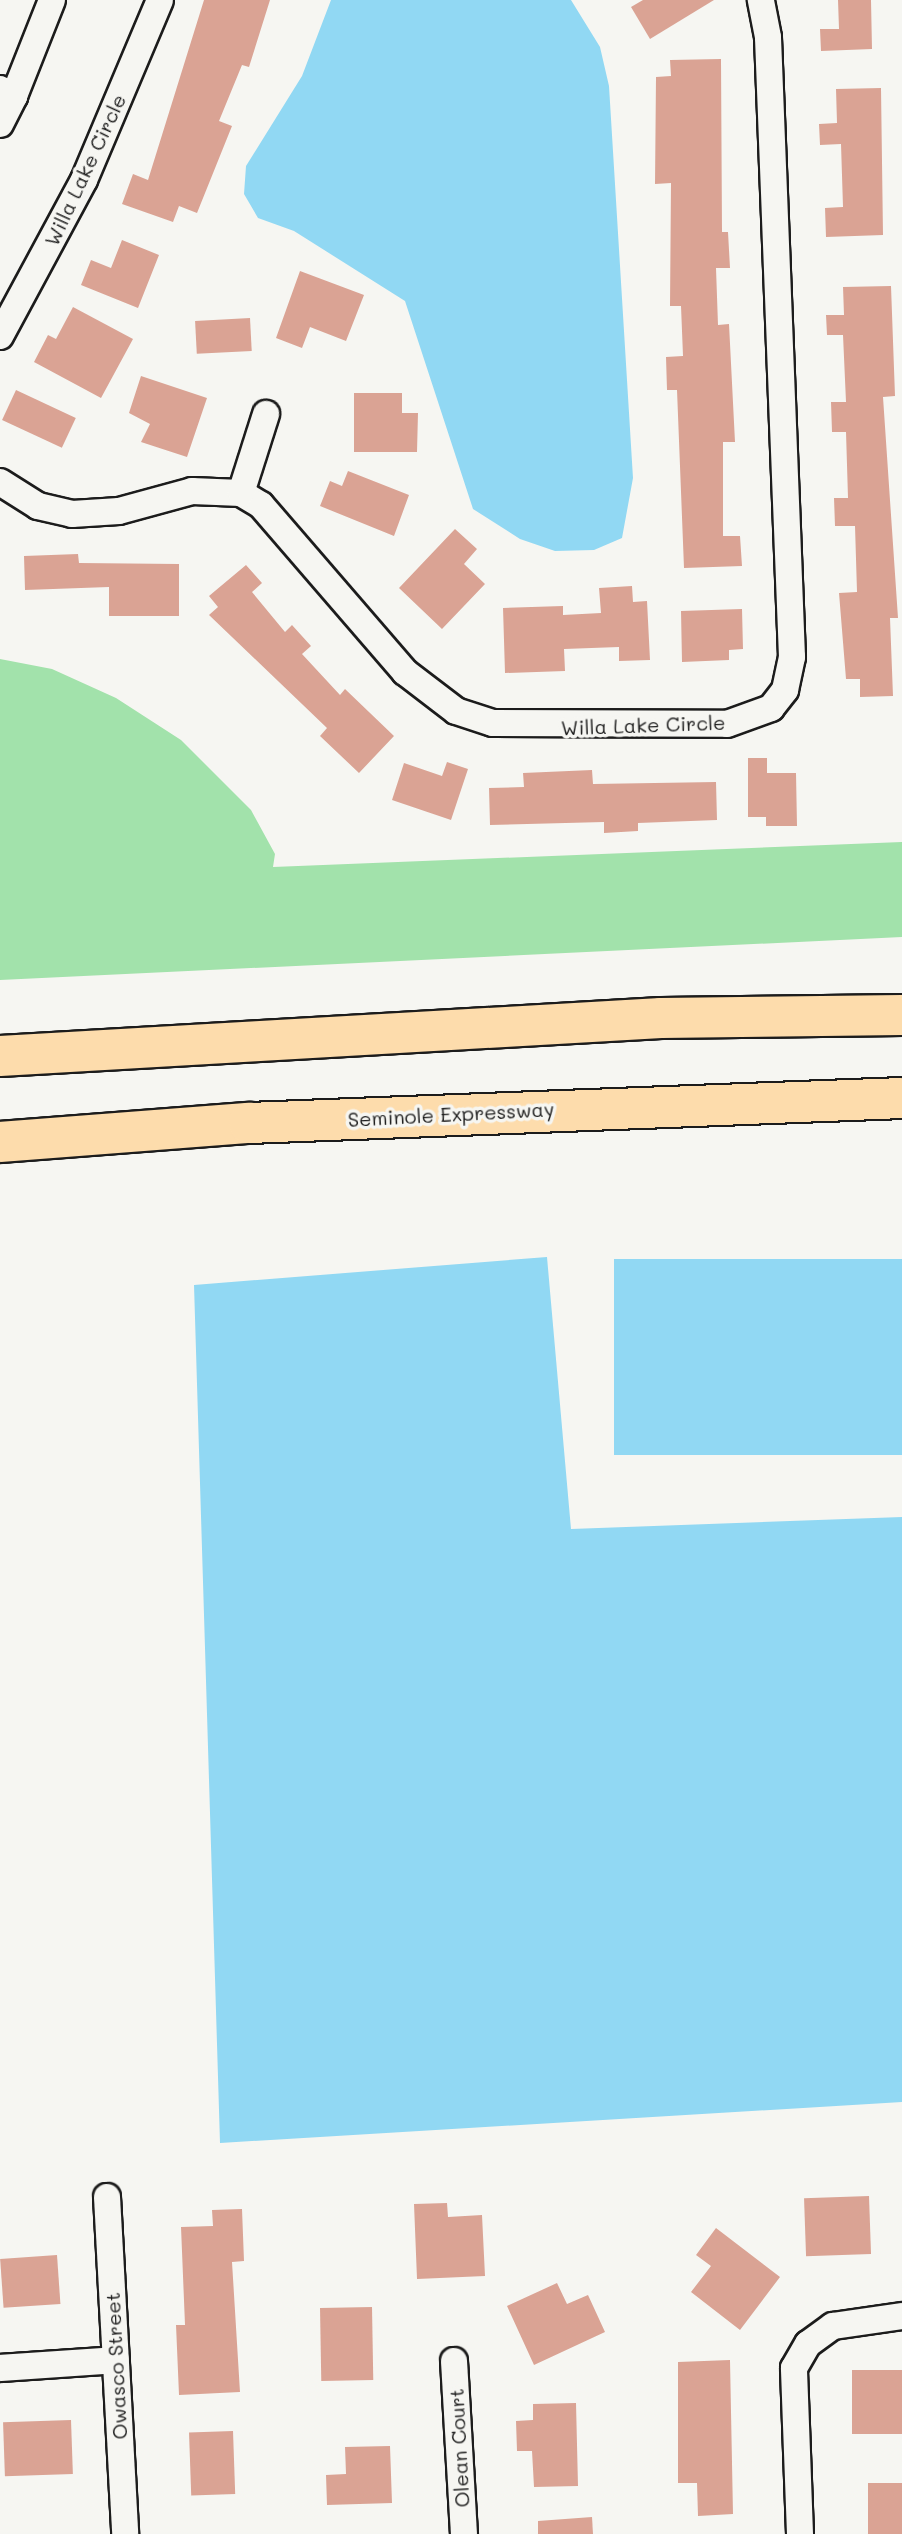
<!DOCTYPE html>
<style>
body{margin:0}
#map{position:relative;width:902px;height:2534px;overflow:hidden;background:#f6f6f2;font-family:Mali,sans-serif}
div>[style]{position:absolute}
.green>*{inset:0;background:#a2e2ab}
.water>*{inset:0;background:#91d8f3;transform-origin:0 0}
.building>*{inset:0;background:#daa394;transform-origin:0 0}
.roads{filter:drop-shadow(2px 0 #1c1c1c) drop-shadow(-2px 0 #1c1c1c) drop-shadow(0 2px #1c1c1c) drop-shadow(0 -2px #1c1c1c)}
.minor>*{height:26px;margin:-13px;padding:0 13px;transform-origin:13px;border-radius:13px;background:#f6f6f2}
.highway>*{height:40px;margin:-20px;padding:0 20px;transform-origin:20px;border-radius:20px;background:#fddcac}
span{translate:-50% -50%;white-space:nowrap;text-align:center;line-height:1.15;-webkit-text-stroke:7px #f6f6f2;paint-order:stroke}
.street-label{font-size:20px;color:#1c1c1c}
</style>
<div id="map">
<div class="green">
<div style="clip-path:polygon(0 659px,52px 669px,116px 698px,181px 740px,251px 810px,275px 854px,273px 867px,902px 842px,902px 937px,0 980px)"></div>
</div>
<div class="water">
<div style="clip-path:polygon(331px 0,571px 0,600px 47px,609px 86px,633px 478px,622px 538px,594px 550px,555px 551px,520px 539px,473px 509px,405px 301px,294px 231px,258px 218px,244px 194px,246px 166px,302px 76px)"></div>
<div style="clip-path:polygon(547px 1257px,571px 1529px,902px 1517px,902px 2102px,220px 2143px,194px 1285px)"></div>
<div style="left:902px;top:1259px;width:196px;height:288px;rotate:90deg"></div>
</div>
<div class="building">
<div style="clip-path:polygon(204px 0,270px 0,249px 67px,242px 65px,219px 121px,232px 126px,197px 213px,179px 206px,173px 222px,122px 204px,133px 174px,148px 180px)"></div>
<div style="clip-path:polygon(643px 0,714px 0,650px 39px,631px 7px)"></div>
<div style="clip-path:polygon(838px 0,871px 0,872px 49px,821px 51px,820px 29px,839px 29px)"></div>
<div style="clip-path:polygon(721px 59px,722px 232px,728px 232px,730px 268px,716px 268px,718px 325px,729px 324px,735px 442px,723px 442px,723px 536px,740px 536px,742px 566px,684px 568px,677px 390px,667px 390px,666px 357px,683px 356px,681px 306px,670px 306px,671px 183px,655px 184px,656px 77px,671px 76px,670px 60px)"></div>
<div style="clip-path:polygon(881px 88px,883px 235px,826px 237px,825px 208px,843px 207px,841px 144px,820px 145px,819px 124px,837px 123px,836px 89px)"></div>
<div style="clip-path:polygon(122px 240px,159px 255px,138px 308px,81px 285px,91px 260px,111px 268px)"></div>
<div style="clip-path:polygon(300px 271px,364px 295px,346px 341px,310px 327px,302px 348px,276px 338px)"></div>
<div style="clip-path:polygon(891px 286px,895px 396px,883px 397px,898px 618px,890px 618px,893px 696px,860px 697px,860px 679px,846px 679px,839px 593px,857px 592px,855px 526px,835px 526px,834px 498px,848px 498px,846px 432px,832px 432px,831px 402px,846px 402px,843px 335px,827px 335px,826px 315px,844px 315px,843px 287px)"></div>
<div style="clip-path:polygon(73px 307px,133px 339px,101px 398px,34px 362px,48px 335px,56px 339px)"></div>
<div style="left:250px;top:318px;width:33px;height:55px;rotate:87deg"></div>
<div style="clip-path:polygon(141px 376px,207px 398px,187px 457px,141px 442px,150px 424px,129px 413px)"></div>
<div style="left:16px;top:390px;width:66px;height:33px;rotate:25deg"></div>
<div style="clip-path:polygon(354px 393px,402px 393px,402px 413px,418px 413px,417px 452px,354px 452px)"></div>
<div style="clip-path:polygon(348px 471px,409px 495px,394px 536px,320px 506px,330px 481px,342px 486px)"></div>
<div style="clip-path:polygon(455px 529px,477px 549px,464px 564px,485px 584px,442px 629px,399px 588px)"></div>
<div style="clip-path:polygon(78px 554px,79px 563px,179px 564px,179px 616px,109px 616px,109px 587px,25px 590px,24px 556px)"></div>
<div style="clip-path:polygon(246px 565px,262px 583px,252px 592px,285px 632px,292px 625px,311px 646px,302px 654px,340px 695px,345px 689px,394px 736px,359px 773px,320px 736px,327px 728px,209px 615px,218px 607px,209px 596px)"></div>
<div style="clip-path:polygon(632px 586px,633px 602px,647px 601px,650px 660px,619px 661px,619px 647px,564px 649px,565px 671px,505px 673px,503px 608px,563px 606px,563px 615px,601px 613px,599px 588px)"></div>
<div style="clip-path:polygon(742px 609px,743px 649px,729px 650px,729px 660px,682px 662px,681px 611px)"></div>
<div style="clip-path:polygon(748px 758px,767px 758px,767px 773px,796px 773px,797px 826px,766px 826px,766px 817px,748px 817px)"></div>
<div style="clip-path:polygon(447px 762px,468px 769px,451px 820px,392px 800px,404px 763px,442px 776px)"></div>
<div style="clip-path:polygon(592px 770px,593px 784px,716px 782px,717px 820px,638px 823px,638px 831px,604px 833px,604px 822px,490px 825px,489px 788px,524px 787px,523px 773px)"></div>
<div style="left:869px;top:2196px;width:58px;height:65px;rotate:88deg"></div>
<div style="clip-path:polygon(447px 2203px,448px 2217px,482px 2215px,485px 2276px,417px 2279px,414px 2204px)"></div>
<div style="clip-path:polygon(242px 2209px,244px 2261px,232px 2262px,240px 2392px,179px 2395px,176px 2325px,185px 2325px,181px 2227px,213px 2226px,212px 2210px)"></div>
<div style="clip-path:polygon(716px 2228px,780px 2277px,740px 2330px,691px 2292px,711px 2266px,696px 2255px)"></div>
<div style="left:57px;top:2255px;width:49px;height:57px;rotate:86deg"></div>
<div style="clip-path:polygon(557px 2283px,567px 2304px,588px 2295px,605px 2332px,534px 2365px,507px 2306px)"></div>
<div style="left:372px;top:2307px;width:73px;height:52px;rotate:89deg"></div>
<div style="clip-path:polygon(730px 2360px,733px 2514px,698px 2516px,697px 2483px,678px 2483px,678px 2362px)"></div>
<div style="left:902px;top:2370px;width:64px;height:50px;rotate:90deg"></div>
<div style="clip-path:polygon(576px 2403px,578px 2486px,534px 2487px,532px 2451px,517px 2451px,516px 2421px,533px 2420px,533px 2404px)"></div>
<div style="left:71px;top:2420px;width:54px;height:68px;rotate:88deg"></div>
<div style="left:233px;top:2431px;width:63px;height:44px;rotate:88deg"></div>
<div style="clip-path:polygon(390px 2446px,392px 2503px,327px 2505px,326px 2475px,346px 2474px,345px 2447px)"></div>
<div style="left:902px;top:2483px;width:51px;height:34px;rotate:90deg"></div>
<div style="clip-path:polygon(592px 2517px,593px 2534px,538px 2534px,538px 2521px)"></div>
</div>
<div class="roads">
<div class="minor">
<div style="left:0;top:89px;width:16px;rotate:27deg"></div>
<div style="left:14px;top:96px;width:103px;rotate:-68.4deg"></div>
<div style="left:0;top:124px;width:31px;rotate:-63deg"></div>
<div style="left:0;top:336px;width:177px;rotate:-61.7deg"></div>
<div style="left:84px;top:180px;width:195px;rotate:-67.1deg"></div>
<div style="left:0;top:482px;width:45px;rotate:32.3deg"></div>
<div style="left:38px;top:506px;width:35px;rotate:13deg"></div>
<div style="left:72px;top:514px;width:47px;rotate:-3.7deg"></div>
<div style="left:119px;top:511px;width:76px;rotate:-15.3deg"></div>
<div style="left:192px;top:491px;width:49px;rotate:2.3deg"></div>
<div style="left:241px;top:493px;width:23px;rotate:31deg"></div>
<div style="left:261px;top:505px;width:221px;rotate:49.2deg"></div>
<div style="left:405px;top:672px;width:64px;rotate:37.4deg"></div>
<div style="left:456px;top:711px;width:39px;rotate:18deg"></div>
<div style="left:493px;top:723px;width:234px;rotate:0.2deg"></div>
<div style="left:727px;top:724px;width:47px;rotate:-20deg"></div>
<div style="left:771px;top:708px;width:23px;rotate:-52deg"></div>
<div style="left:785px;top:690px;width:34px;rotate:-78deg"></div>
<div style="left:792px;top:657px;width:620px;rotate:-92.22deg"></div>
<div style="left:768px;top:37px;width:38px;rotate:-101deg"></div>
<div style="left:241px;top:493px;width:83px;rotate:-72.4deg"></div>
<div style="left:107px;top:2197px;width:337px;rotate:86.9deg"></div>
<div style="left:454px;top:2361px;width:173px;rotate:86.7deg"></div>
<div style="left:0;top:2368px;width:116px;rotate:-3.9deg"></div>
<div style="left:800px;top:2534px;width:166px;rotate:-92.1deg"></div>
<div style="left:794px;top:2368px;width:28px;rotate:-60deg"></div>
<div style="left:808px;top:2344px;width:31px;rotate:-36deg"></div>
<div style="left:833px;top:2326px;width:70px;rotate:-8.2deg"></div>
</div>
<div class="highway">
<div style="left:0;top:1056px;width:662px;rotate:-3.29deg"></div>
<div style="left:661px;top:1018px;width:241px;rotate:-0.7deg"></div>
<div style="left:0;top:1142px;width:250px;rotate:-4.4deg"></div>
<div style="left:249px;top:1123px;width:653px;rotate:-2.19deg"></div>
</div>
</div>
<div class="street-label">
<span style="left:85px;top:170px;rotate:-65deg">Willa Lake Circle</span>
<span style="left:643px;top:725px;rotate:-2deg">Willa Lake Circle</span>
<span style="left:451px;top:1114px;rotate:-3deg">Seminole Expressway</span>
<span style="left:116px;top:2366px;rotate:-93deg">Owasco Street</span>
<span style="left:459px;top:2448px;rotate:-93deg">Olean Court</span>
</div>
</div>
